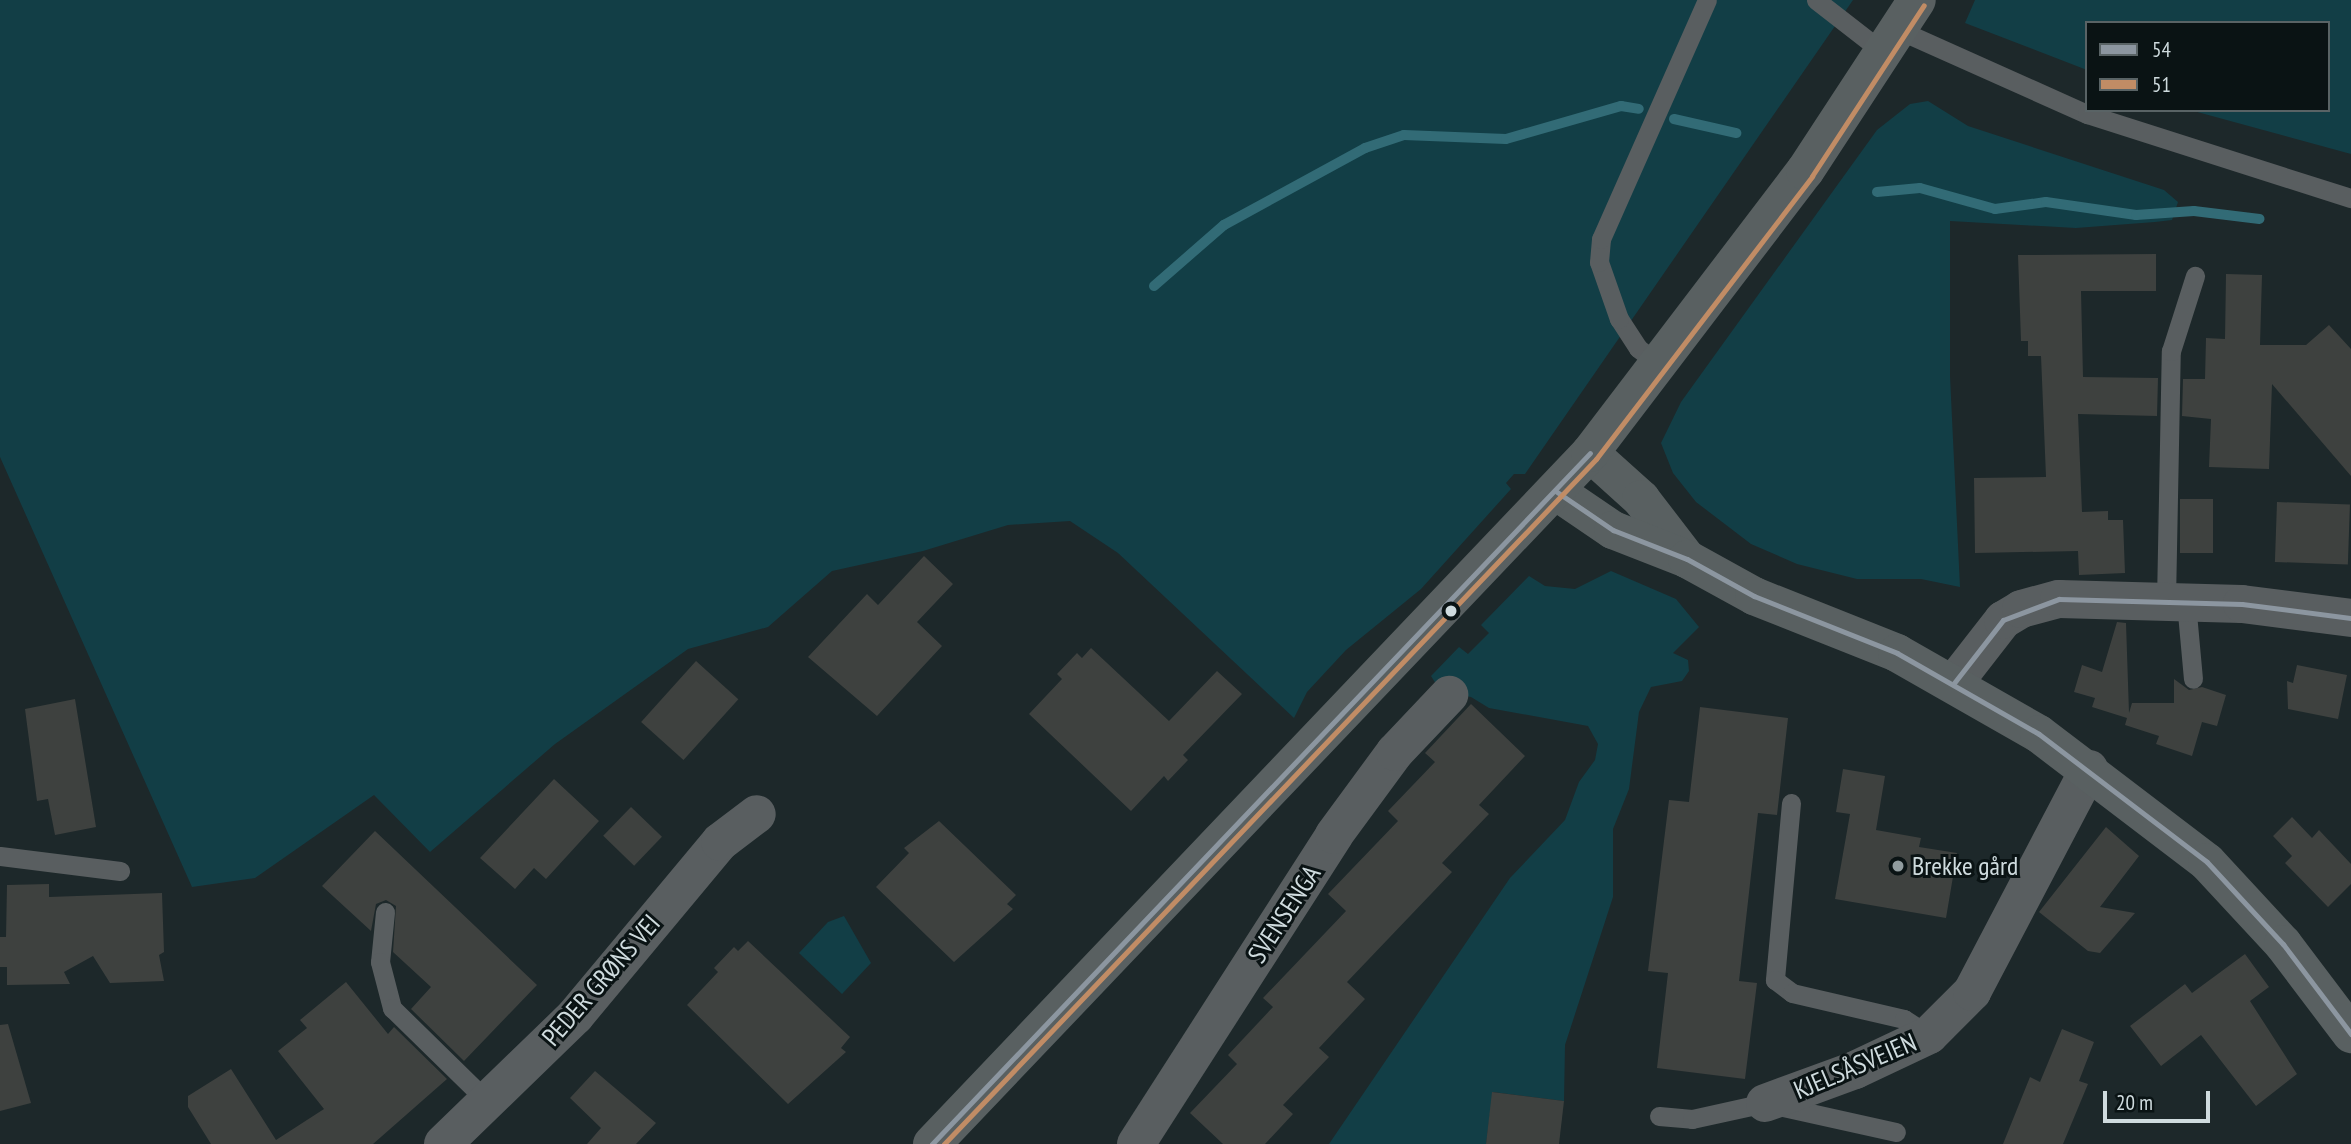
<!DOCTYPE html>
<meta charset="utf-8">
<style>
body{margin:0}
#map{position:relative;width:2351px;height:1144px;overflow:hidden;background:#1d282a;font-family:"PT Sans Narrow",sans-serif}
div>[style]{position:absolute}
.green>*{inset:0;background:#123e46}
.stream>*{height:10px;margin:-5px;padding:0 5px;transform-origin:5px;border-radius:5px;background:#326b76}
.building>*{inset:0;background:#3e413f;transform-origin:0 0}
.lane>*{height:19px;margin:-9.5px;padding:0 9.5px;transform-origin:9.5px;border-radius:9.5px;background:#595e60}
.street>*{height:38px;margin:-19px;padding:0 19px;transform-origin:19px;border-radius:19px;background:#595e60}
.secondary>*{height:38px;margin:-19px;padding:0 19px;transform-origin:19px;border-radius:19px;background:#596061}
.bus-1>*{height:5px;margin:-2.5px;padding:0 2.5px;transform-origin:2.5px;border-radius:2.5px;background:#8c96a0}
.bus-2>*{height:5px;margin:-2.5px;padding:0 2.5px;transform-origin:2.5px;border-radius:2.5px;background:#c18c65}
.dots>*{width:19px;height:19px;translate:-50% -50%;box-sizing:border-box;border:4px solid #0a1314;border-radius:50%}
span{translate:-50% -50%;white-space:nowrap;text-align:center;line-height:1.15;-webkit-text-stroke:6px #0a1314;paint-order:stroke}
.poi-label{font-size:26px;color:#cfdbde}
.left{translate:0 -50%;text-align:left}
.street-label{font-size:26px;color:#cfdbde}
.legend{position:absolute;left:2085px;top:21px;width:245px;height:91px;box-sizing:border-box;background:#0a1314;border:2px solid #596365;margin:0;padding:9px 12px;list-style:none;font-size:21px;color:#cfdbde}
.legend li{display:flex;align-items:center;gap:14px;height:35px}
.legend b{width:35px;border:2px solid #596365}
.scale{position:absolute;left:2103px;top:1091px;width:107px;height:32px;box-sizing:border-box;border:4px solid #cfdbde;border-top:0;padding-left:9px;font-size:21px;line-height:24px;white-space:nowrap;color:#cfdbde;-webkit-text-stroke:5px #0a1314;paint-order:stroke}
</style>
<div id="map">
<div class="green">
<div style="clip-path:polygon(0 0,1853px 0,1525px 474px,1514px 474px,1506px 483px,1511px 489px,1421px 589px,1346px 650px,1307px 692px,1294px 718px,1118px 553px,1070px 521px,1008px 525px,923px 551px,832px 571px,768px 627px,688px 649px,555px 744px,430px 852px,374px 795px,255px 878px,192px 887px,0 457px)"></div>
<div style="clip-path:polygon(1975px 0,2351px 0,2351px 154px,2190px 110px,2328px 110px,2328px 23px,2087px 23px,2087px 70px,1965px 23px)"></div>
<div style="clip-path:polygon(1928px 101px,1968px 126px,2164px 190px,2178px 202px,2172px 220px,2155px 222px,2076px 228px,1950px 221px,1950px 376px,1960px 587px,1921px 579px,1857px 579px,1797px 564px,1751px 544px,1696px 502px,1673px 473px,1661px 443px,1681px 402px,1877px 130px,1910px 104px)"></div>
<div style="clip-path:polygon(1611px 571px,1676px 599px,1699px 627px,1673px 653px,1688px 660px,1689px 671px,1682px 681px,1651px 687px,1639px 712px,1629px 789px,1613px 829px,1613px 897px,1565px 1045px,1564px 1101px,1493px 1092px,1486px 1144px,1329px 1144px,1510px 878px,1565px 820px,1579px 782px,1595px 760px,1598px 744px,1588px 726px,1489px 708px,1471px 697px,1441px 692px,1431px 676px,1459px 647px,1468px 654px,1489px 633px,1481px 625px,1529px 576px,1545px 586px,1575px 589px)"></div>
<div style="clip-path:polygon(844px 916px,871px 963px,842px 994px,799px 953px,828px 922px)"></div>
</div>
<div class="stream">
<div style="left:1674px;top:119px;width:64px;rotate:12.7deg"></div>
<div style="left:1877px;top:192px;width:43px;rotate:-5.3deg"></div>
<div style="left:1920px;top:188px;width:78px;rotate:15.6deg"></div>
<div style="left:1995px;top:209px;width:51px;rotate:-7.8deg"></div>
<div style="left:2046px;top:202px;width:91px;rotate:8.2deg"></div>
<div style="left:2136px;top:215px;width:58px;rotate:-3.9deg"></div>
<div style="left:2194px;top:211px;width:66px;rotate:6.9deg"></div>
<div style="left:1154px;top:286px;width:93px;rotate:-41.1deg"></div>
<div style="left:1224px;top:225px;width:161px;rotate:-28.6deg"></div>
<div style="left:1365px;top:148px;width:41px;rotate:-18.4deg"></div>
<div style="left:1404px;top:135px;width:102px;rotate:2.2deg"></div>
<div style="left:1506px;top:139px;width:120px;rotate:-16deg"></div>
<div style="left:1621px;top:106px;width:18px;rotate:9deg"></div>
</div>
<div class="building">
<div style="clip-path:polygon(2156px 254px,2156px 291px,2081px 291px,2083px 377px,2158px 378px,2157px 416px,2078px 414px,2082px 512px,2108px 511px,2108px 520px,2123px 520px,2125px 573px,2079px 575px,2078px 551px,1975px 553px,1974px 478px,2046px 477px,2041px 356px,2028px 356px,2028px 341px,2021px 341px,2018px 255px)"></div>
<div style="clip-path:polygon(2226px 274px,2262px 275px,2260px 345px,2306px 345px,2329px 325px,2351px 349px,2351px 476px,2272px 384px,2269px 469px,2209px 467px,2211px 419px,2182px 416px,2183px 379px,2205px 379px,2206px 338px,2225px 339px)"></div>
<div style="left:2180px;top:499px;width:33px;height:54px"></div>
<div style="left:2277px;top:502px;width:73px;height:60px;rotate:2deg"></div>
<div style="clip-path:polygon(924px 556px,953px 584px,917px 622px,942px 646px,877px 716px,808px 657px,867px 594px,878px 605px)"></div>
<div style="clip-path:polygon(2117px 622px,2126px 623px,2129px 713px,2132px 703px,2174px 703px,2174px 679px,2189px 690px,2202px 687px,2226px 695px,2217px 726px,2202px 722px,2192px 756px,2156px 744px,2159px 736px,2125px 725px,2127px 718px,2092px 707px,2095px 698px,2074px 692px,2082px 665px,2102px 672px)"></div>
<div style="clip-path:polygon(1091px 648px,1169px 721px,1217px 671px,1242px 694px,1183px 755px,1188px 760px,1168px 781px,1164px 776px,1131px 811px,1029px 714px,1062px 679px,1057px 674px,1077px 653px,1082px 658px)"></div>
<div style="left:696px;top:661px;width:57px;height:82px;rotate:42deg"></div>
<div style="clip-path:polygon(2297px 665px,2347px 675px,2338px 719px,2288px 709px,2287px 681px,2293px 683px)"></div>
<div style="clip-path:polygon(75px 699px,96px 827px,55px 835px,48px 799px,37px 801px,25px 709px)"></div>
<div style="clip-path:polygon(1471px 704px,1525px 756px,1479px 805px,1489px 814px,1442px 863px,1452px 872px,1347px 982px,1365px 999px,1319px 1048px,1329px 1057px,1283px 1105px,1293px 1114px,1265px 1144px,1223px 1144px,1190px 1113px,1237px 1064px,1228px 1055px,1273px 1007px,1263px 998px,1346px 911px,1328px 894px,1398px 821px,1388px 811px,1435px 762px,1425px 753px)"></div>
<div style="clip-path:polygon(1700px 707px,1788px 718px,1777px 815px,1758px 813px,1739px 981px,1757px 983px,1745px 1079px,1657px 1068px,1668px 973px,1648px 971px,1669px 800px,1689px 802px)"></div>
<div style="clip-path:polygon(1843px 769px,1885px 776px,1876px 830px,1921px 838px,1919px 847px,1957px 853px,1946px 918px,1835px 899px,1850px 814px,1836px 812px)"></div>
<div style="clip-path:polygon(554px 779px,599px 821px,546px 879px,534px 868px,515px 889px,480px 858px)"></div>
<div style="left:631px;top:807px;width:43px;height:40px;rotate:44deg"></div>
<div style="clip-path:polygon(2292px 817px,2312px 838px,2319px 830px,2351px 864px,2351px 884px,2328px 907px,2285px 863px,2292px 856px,2273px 836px)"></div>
<div style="clip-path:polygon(939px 821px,1016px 895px,1007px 904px,1013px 909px,954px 962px,876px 887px,909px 853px,904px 848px)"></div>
<div style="clip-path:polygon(2106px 827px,2139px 856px,2100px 907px,2135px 913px,2100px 953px,2088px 951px,2039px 912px)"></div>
<div style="clip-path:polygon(375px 831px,537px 985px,464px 1061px,411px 1009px,431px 987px,393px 952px,396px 906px,386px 900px,376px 904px,371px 931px,322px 886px)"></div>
<div style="clip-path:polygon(49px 884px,49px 897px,162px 893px,164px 952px,159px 955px,164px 981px,110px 983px,93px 956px,64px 972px,70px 984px,7px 985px,7px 967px,0 967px,0 937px,6px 937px,7px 885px)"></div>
<div style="clip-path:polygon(748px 941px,850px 1037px,841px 1048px,846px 1052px,788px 1104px,687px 1005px,718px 972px,714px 968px,734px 947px,738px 951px)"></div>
<div style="clip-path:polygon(2245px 954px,2269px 987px,2250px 1001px,2297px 1074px,2256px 1106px,2201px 1035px,2161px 1066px,2130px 1026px,2185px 984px,2192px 993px)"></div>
<div style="clip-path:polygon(346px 982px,388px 1034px,394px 1027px,447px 1079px,373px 1144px,211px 1144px,188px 1107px,188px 1096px,231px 1069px,276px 1140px,324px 1109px,278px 1051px,307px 1028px,300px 1020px)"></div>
<div style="clip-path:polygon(8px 1024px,31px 1103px,0 1111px,0 1025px)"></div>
<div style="clip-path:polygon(2062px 1029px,2094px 1042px,2079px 1081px,2088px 1084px,2063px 1144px,2003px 1144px,2030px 1077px,2040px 1082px)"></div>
<div style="clip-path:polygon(595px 1071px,656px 1123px,636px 1144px,587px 1144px,601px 1128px,570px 1098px)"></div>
<div style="clip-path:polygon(1492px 1092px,1564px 1101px,1559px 1144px,1486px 1144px)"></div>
</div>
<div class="lane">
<div style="left:1816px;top:0;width:86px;rotate:37.9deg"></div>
<div style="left:1899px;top:30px;width:206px;rotate:24.1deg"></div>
<div style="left:2087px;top:114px;width:277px;rotate:17.7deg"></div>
<div style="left:1659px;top:364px;width:26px;rotate:-143deg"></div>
<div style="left:1638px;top:348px;width:35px;rotate:-123deg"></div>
<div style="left:1619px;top:319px;width:60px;rotate:-109.3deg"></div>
<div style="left:1599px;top:262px;width:23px;rotate:-85deg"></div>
<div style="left:1601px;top:239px;width:261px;rotate:-66.1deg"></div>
<div style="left:2166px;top:601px;width:250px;rotate:-88.9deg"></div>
<div style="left:2171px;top:351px;width:79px;rotate:-72.3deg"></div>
<div style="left:2186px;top:602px;width:77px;rotate:84.8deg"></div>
<div style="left:1791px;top:803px;width:178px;rotate:95.2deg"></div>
<div style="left:1775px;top:980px;width:21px;rotate:37deg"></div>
<div style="left:1792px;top:993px;width:115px;rotate:13.1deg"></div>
<div style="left:1904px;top:1019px;width:30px;rotate:33deg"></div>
<div style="left:0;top:856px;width:121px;rotate:7.1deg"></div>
<div style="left:385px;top:912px;width:50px;rotate:95.7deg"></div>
<div style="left:380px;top:962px;width:48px;rotate:75.4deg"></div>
<div style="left:392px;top:1008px;width:134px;rotate:44.4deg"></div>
<div style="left:1659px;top:1116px;width:33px;rotate:5deg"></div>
<div style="left:1692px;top:1119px;width:75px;rotate:-12.4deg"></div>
<div style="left:1765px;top:1103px;width:134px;rotate:12.5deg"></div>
</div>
<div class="street">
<div style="left:1954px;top:683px;width:80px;rotate:-52.1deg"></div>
<div style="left:2003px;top:620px;width:21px;rotate:-31deg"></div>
<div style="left:2021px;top:609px;width:39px;rotate:-15deg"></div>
<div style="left:2059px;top:599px;width:183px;rotate:1.6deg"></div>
<div style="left:2242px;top:604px;width:110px;rotate:7.3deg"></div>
<div style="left:1765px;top:1103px;width:96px;rotate:-20.1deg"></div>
<div style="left:1855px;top:1070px;width:82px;rotate:-25.3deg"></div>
<div style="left:1929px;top:1035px;width:61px;rotate:-45deg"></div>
<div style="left:1972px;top:992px;width:252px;rotate:-62.3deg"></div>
<div style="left:443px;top:1144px;width:184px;rotate:-44.1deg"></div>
<div style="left:575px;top:1016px;width:226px;rotate:-50.2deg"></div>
<div style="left:720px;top:842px;width:46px;rotate:-37.1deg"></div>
<div style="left:1136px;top:1144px;width:367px;rotate:-57.3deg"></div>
<div style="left:1334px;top:835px;width:103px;rotate:-53.7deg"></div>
<div style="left:1395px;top:752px;width:79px;rotate:-46.5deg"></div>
</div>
<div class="secondary">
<div style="left:1590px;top:453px;width:69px;rotate:42deg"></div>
<div style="left:1641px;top:499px;width:76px;rotate:52.5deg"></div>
<div style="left:1557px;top:492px;width:68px;rotate:34.2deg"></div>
<div style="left:1613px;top:530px;width:79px;rotate:21.4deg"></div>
<div style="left:1687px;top:559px;width:77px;rotate:28.9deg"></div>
<div style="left:1754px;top:596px;width:154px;rotate:21.7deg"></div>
<div style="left:1897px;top:653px;width:163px;rotate:29.7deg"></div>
<div style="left:2039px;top:734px;width:211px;rotate:37.3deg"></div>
<div style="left:2207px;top:862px;width:112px;rotate:47.2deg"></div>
<div style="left:2283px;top:944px;width:113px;rotate:52.9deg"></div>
<div style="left:932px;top:1144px;width:954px;rotate:-46.4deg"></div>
<div style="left:1590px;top:453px;width:355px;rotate:-52.7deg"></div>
<div style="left:1805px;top:171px;width:204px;rotate:-56.8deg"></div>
</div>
<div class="bus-1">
<div style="left:1557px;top:492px;width:68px;rotate:34.2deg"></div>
<div style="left:1613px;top:530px;width:79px;rotate:21.4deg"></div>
<div style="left:1687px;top:559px;width:77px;rotate:28.9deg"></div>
<div style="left:1754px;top:596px;width:154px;rotate:21.7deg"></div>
<div style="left:1897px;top:653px;width:163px;rotate:29.7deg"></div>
<div style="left:2039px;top:734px;width:211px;rotate:37.3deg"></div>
<div style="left:2207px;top:862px;width:112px;rotate:47.2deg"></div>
<div style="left:2283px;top:944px;width:113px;rotate:52.9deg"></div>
<div style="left:1954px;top:683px;width:80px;rotate:-52.1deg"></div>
<div style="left:2003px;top:620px;width:60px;rotate:-20.6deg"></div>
<div style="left:2059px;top:599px;width:183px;rotate:1.6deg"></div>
<div style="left:2242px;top:604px;width:110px;rotate:7.3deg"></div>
<div style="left:932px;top:1144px;width:954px;rotate:-46.4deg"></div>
</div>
<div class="bus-2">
<div style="left:944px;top:1144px;width:946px;rotate:-46.41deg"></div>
<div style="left:1596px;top:459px;width:356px;rotate:-52.6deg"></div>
<div style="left:1812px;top:176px;width:204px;rotate:-56.8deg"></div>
</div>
<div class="dots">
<div style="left:1451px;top:611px;background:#cfdbde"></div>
<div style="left:1898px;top:866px;background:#919c9f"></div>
</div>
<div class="poi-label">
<span class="left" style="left:1912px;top:866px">Brekke gård</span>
</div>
<div class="street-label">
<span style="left:1284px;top:914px;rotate:-57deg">SVENSENGA</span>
<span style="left:601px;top:980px;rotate:-49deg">PEDER GRØNS VEI</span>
<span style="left:1855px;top:1066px;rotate:-23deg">KJELSÅSVEIEN</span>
</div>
<ul class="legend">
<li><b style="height:9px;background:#8c96a0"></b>54</li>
<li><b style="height:9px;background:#c18c65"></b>51</li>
</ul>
<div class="scale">20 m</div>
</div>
